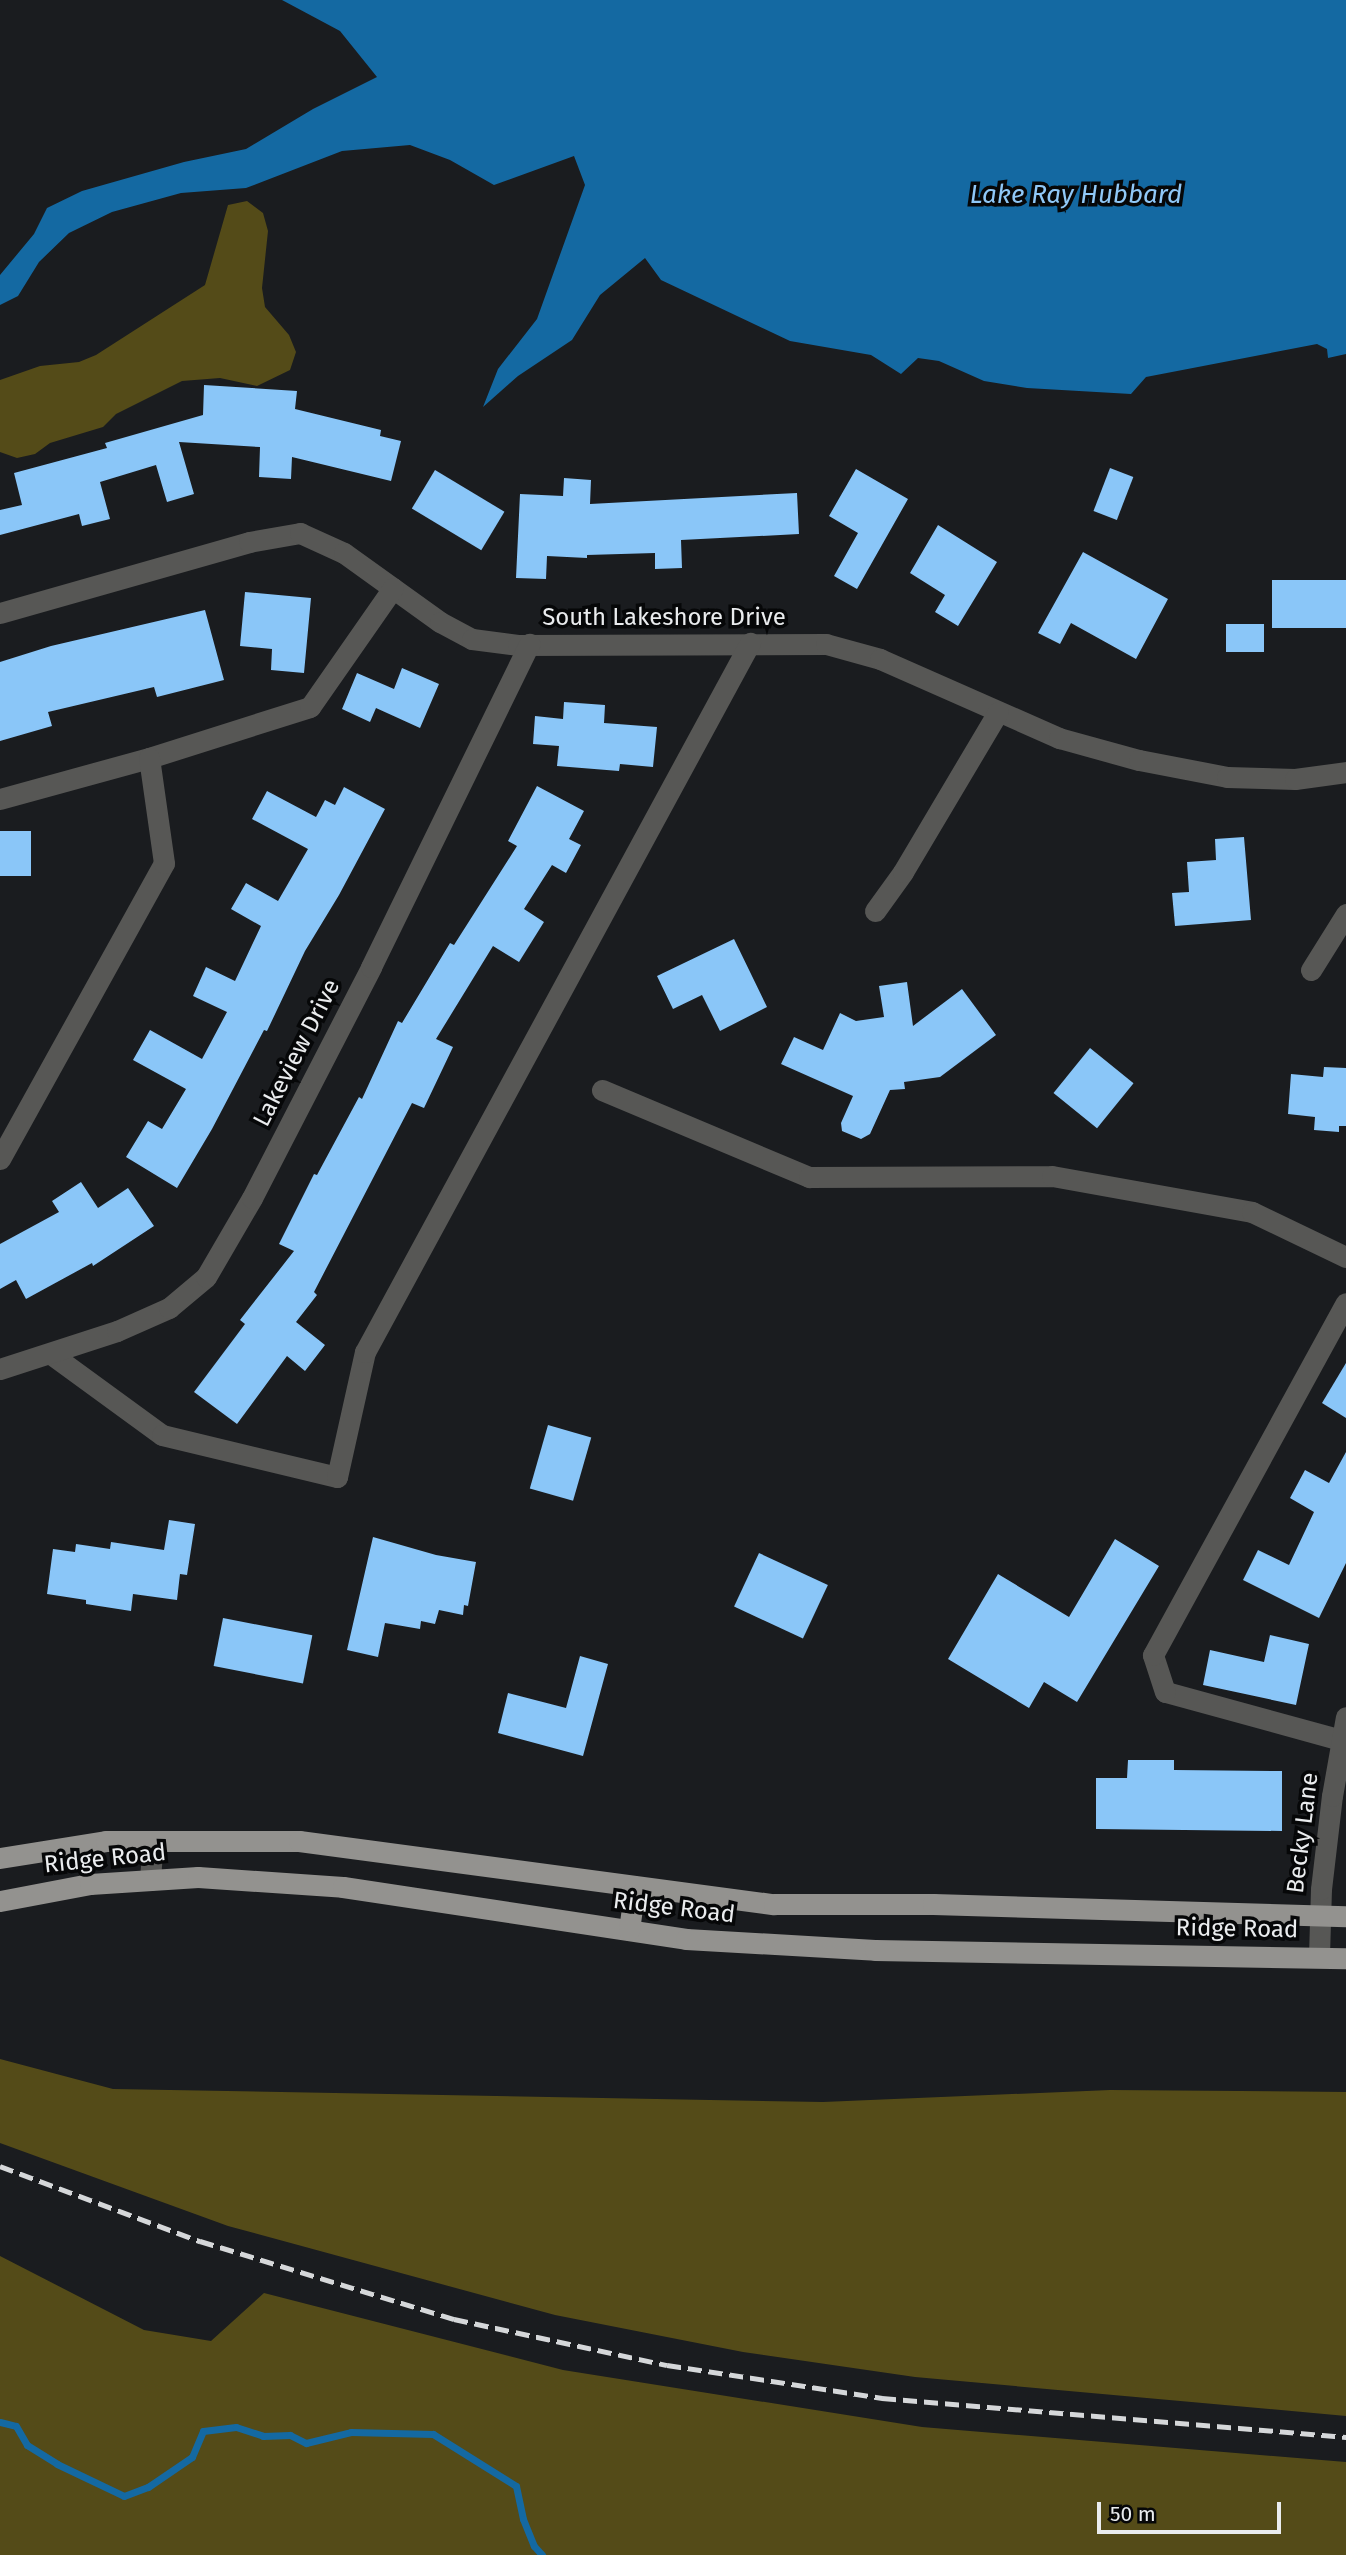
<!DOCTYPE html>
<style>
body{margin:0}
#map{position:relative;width:1346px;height:2555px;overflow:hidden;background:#1a1c1f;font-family:"Fira Sans",sans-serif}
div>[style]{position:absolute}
.forest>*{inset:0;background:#544b18}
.water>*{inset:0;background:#1469a2}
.stream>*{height:7px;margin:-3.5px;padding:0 3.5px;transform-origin:3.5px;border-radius:3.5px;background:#1469a2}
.building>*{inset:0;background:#8ac6f8;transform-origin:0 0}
.minor>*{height:21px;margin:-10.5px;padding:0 10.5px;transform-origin:10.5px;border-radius:10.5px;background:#575755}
.major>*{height:21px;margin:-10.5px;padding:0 10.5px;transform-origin:10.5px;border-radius:10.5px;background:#93928f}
.rail>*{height:5px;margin-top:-2.5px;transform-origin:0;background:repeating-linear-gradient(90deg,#d5d7d9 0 14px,transparent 0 21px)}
span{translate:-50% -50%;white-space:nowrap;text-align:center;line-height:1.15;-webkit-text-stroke:7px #060708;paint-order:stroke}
.street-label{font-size:24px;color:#eaecee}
.water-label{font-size:26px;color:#90c8f7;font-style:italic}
.scale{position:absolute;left:1097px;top:2502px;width:184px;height:32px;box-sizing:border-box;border:4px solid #eaecee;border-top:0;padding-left:9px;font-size:21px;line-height:24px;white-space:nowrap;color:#eaecee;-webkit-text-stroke:5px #060708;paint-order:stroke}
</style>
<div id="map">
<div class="forest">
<div style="clip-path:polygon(247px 201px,263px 213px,268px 231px,262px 288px,265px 307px,289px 335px,296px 352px,290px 370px,257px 386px,220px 378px,182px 381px,116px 414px,103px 427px,50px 443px,35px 454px,17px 458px,0 452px,0 380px,40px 366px,79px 362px,96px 355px,205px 285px,228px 205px)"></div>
<div style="clip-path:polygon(0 2059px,113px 2089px,823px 2102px,1110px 2090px,1346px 2092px,1346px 2416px,915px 2377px,743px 2352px,555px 2315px,228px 2226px,0 2143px)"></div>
<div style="clip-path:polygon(0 2256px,144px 2330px,211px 2341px,264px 2293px,563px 2370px,922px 2427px,1346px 2462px,1346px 2555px,0 2555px)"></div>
</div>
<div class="water">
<div style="clip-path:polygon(282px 0,1346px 0,1346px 354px,1328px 358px,1327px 349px,1317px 344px,1146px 377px,1131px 394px,1027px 388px,984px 381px,939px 361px,918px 358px,901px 374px,871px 355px,790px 341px,661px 280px,645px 258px,600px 295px,572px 340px,518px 376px,483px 407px,498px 369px,537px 319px,585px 185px,574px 156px,494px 185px,450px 160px,410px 145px,342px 151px,246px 188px,181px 193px,112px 212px,69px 233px,39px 262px,18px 296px,0 305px,0 275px,34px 234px,47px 208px,82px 191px,184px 162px,246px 149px,313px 109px,377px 77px,340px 31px)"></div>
</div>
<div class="stream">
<div style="left:0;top:2422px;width:16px;rotate:14deg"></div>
<div style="left:16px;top:2426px;width:22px;rotate:60deg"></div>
<div style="left:27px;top:2445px;width:36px;rotate:32deg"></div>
<div style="left:57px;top:2464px;width:74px;rotate:25.5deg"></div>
<div style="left:124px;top:2496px;width:26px;rotate:-21deg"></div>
<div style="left:148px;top:2487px;width:53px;rotate:-34.3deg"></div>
<div style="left:192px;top:2457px;width:28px;rotate:-67deg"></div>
<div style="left:203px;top:2431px;width:33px;rotate:-7deg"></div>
<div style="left:236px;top:2427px;width:28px;rotate:18deg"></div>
<div style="left:263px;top:2436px;width:27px;rotate:-2deg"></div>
<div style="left:290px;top:2435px;width:18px;rotate:27deg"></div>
<div style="left:306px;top:2443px;width:46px;rotate:-13.7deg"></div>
<div style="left:351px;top:2432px;width:82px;rotate:1.4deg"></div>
<div style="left:433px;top:2434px;width:98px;rotate:32.1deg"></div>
<div style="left:516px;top:2486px;width:34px;rotate:78deg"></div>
<div style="left:523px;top:2519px;width:29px;rotate:68deg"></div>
<div style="left:534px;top:2546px;width:12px;rotate:48deg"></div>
</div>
<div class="building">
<div style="clip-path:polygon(204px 385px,297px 391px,295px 409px,381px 430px,380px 436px,401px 441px,391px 481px,292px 457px,291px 479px,259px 477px,260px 447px,179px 442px,194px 494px,167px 502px,156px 465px,100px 482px,110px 519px,82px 526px,79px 514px,0 535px,0 510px,22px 505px,14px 473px,107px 448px,105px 443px,203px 415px)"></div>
<div style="left:1110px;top:468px;width:25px;height:46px;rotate:21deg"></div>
<div style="clip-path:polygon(856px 469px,908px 499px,857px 589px,834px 576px,858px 533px,829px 516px)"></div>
<div style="left:435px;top:470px;width:81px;height:45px;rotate:31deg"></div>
<div style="clip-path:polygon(564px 478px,591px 480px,590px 504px,797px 493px,799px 534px,681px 540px,682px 568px,655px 569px,655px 553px,587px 555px,587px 558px,547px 556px,546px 579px,516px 578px,520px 494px,563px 496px)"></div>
<div style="clip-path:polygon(938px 525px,997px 562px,958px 626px,935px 612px,945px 595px,910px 573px)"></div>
<div style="clip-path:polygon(1083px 552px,1168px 599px,1136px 659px,1071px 623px,1060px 644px,1038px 633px)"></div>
<div style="left:1346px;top:580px;width:48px;height:74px;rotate:90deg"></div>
<div style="clip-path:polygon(245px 592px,311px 598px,304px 673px,271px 670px,272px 649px,240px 646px)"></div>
<div style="clip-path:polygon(205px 610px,224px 680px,157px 697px,154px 687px,48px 712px,52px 726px,0 741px,0 662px,51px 646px)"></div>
<div style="left:1226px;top:624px;width:38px;height:28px"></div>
<div style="clip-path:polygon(402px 668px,439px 684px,420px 728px,376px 708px,370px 722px,342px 709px,357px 673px,394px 689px)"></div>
<div style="clip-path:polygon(564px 702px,605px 705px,604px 723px,657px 727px,653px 767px,620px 764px,619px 771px,557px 766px,559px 746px,533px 744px,535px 716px,563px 719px)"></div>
<div style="clip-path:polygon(537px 786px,584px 811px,569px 839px,581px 845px,566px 873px,552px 865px,524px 909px,544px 922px,519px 962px,493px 946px,436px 1039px,453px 1047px,424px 1108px,412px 1103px,314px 1292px,317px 1295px,296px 1322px,325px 1345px,305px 1371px,287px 1356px,237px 1424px,194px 1392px,245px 1324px,240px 1320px,294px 1251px,279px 1244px,314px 1174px,317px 1175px,359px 1097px,362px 1099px,398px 1021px,402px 1023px,450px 943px,454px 945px,517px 846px,508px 841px)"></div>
<div style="clip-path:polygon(344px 787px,385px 809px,339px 895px,305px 951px,267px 1031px,264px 1030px,212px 1129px,177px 1188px,126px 1157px,148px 1121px,162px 1129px,186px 1089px,133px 1060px,150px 1030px,202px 1059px,227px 1012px,193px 996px,206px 967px,235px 981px,261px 926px,231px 909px,246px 883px,278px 901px,308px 849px,252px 819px,267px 791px,316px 817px,325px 800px,335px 805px)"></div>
<div style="left:0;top:831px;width:31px;height:45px"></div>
<div style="clip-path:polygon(1244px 837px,1251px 920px,1175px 926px,1172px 893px,1189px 892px,1187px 862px,1216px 860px,1215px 839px)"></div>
<div style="clip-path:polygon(734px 939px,767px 1007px,720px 1031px,702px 995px,673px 1009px,657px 976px)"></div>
<div style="clip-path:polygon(907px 982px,913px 1026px,962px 989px,996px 1035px,940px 1077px,904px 1082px,905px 1089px,890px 1090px,870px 1134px,861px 1139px,842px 1131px,841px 1123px,853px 1096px,781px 1064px,794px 1037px,823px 1050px,840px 1013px,856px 1021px,884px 1017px,879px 986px)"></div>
<div style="left:1090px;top:1048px;width:56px;height:58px;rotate:39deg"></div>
<div style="clip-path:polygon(1324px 1067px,1346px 1068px,1346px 1126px,1339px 1126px,1339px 1132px,1314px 1130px,1315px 1117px,1288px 1114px,1291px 1074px,1323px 1077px)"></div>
<div style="clip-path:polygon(81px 1182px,98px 1208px,128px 1188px,154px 1226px,93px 1266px,92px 1263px,26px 1299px,16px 1280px,0 1289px,0 1244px,59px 1212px,52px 1201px)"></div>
<div style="clip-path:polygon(1346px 1363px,1346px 1418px,1322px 1403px)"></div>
<div style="left:548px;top:1425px;width:45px;height:66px;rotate:16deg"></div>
<div style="clip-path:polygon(1346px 1452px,1346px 1563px,1319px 1618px,1243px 1580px,1258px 1550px,1289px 1565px,1314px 1512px,1290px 1498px,1305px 1470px,1329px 1483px)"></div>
<div style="clip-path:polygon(169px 1520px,195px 1524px,187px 1575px,180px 1574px,177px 1600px,133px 1594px,131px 1611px,86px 1604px,86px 1600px,47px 1594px,53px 1549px,75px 1552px,76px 1544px,110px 1549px,111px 1542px,164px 1550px)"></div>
<div style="clip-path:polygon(373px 1537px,436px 1555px,476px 1562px,468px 1606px,464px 1605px,463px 1615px,439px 1610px,435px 1624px,421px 1621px,420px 1629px,385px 1623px,378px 1657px,347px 1650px)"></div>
<div style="clip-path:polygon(1115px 1539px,1159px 1566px,1077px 1702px,1044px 1682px,1029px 1708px,948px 1659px,998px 1574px,1069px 1617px)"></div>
<div style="left:759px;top:1553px;width:76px;height:59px;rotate:25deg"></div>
<div style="left:223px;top:1618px;width:91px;height:49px;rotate:11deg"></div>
<div style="clip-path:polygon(1270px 1635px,1309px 1644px,1296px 1705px,1203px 1685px,1210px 1650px,1264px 1662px)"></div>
<div style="clip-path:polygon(580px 1656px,608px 1664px,583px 1756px,498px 1733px,508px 1693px,566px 1708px)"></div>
<div style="clip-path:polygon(1128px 1760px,1174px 1760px,1174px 1770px,1282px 1771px,1282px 1831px,1096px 1829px,1096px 1778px,1127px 1778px)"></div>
</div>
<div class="minor">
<div style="left:0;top:613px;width:259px;rotate:-15.9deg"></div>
<div style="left:249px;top:542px;width:52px;rotate:-10deg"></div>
<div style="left:300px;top:533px;width:48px;rotate:24.4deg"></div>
<div style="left:344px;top:553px;width:118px;rotate:35.7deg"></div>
<div style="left:440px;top:622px;width:36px;rotate:28deg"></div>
<div style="left:472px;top:639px;width:46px;rotate:7.4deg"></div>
<div style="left:518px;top:645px;width:308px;rotate:-0.2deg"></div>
<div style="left:826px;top:644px;width:56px;rotate:15.5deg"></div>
<div style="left:880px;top:659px;width:196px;rotate:23.8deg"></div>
<div style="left:1059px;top:738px;width:83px;rotate:15.4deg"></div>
<div style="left:1139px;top:760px;width:90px;rotate:10.9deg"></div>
<div style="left:1227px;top:777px;width:68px;rotate:1.7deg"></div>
<div style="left:1295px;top:779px;width:51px;rotate:-7.8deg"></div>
<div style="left:0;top:799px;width:155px;rotate:-15.4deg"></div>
<div style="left:149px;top:758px;width:169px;rotate:-17.6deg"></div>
<div style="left:310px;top:707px;width:145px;rotate:-55.1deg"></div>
<div style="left:875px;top:911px;width:48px;rotate:-54.3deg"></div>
<div style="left:903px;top:872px;width:186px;rotate:-59.3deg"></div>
<div style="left:1311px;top:970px;width:66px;rotate:-58deg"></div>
<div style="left:602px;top:1090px;width:225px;rotate:22.8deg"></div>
<div style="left:809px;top:1177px;width:243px;rotate:-0.2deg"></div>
<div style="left:1052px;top:1176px;width:203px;rotate:10.2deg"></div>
<div style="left:1252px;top:1212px;width:104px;rotate:25.6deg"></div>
<div style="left:0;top:1159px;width:338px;rotate:-61deg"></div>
<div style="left:164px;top:863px;width:106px;rotate:-98.1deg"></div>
<div style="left:51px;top:1354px;width:137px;rotate:36.1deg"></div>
<div style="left:162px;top:1435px;width:180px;rotate:13.5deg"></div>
<div style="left:337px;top:1477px;width:128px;rotate:-77.4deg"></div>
<div style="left:365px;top:1352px;width:807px;rotate:-61.5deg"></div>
<div style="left:0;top:1369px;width:123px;rotate:-18deg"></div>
<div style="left:117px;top:1331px;width:57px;rotate:-23.9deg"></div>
<div style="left:169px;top:1308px;width:48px;rotate:-40deg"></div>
<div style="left:206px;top:1277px;width:91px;rotate:-59.8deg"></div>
<div style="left:252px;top:1198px;width:260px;rotate:-62.7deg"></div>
<div style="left:371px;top:967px;width:360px;rotate:-63.9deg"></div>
<div style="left:1341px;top:1740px;width:182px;rotate:-164.7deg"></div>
<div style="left:1165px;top:1692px;width:39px;rotate:-108deg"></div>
<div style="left:1153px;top:1655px;width:401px;rotate:-61.3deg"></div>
<div style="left:150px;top:1880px;width:39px;rotate:-86deg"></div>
<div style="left:1319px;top:1956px;width:67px;rotate:-88.3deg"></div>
<div style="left:1321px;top:1889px;width:94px;rotate:-83.3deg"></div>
<div style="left:1332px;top:1796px;width:80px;rotate:-80deg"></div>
</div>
<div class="major">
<div style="left:0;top:1858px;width:107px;rotate:-9.1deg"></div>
<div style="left:106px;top:1841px;width:193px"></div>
<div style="left:299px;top:1841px;width:479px;rotate:7.6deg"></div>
<div style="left:774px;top:1904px;width:159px"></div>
<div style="left:933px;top:1904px;width:413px;rotate:1.7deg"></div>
<div style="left:0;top:1901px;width:92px;rotate:-10.7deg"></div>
<div style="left:90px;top:1884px;width:108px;rotate:-3.7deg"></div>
<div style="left:198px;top:1877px;width:145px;rotate:3.9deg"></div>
<div style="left:343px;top:1887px;width:347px;rotate:8.6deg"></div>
<div style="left:686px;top:1939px;width:189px;rotate:3.3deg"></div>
<div style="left:875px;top:1950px;width:471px;rotate:1deg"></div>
<div style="left:629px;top:1930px;width:44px;rotate:-82.2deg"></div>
</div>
<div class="rail">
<div style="left:0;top:2166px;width:214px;rotate:20.6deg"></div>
<div style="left:200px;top:2241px;width:266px;rotate:17.1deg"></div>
<div style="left:454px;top:2319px;width:218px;rotate:12.2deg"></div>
<div style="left:667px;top:2365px;width:218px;rotate:8.7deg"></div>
<div style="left:882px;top:2398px;width:466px;rotate:4.8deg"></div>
</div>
<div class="street-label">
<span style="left:664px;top:618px">South Lakeshore Drive</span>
<span style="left:297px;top:1053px;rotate:-63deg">Lakeview Drive</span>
<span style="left:1303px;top:1833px;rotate:-83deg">Becky Lane</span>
<span style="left:105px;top:1859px;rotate:-6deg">Ridge Road</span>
<span style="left:674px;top:1908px;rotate:7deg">Ridge Road</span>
<span style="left:1237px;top:1929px;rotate:1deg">Ridge Road</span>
</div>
<div class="water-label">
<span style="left:1076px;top:195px">Lake Ray Hubbard</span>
</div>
<div class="scale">50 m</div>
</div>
